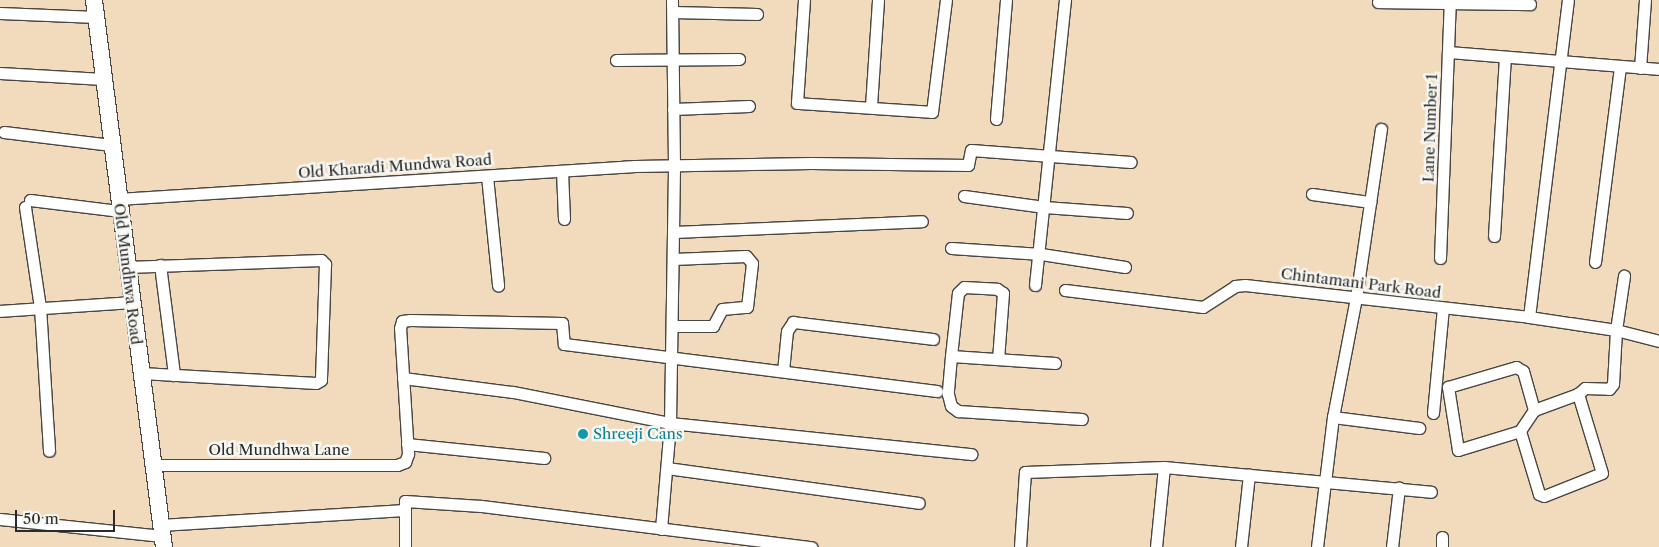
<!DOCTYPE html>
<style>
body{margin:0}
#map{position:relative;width:1659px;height:547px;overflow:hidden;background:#f2dbbd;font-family:"Libre Caslon Text",serif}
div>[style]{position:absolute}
.roads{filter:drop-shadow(1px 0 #494541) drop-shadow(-1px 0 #494541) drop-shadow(0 1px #494541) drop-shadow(0 -1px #494541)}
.street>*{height:11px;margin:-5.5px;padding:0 5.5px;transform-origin:5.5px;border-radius:5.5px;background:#fff}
.secondary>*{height:16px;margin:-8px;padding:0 8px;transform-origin:8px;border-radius:8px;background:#fff}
.dots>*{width:14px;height:14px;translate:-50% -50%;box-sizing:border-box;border:2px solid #f6f6f2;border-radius:50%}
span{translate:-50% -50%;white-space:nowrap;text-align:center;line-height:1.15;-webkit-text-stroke:5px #f6f6f2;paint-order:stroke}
.street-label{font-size:15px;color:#2b2b2b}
.culture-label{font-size:15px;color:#0d838f}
.left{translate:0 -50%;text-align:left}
.scale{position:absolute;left:15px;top:510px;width:100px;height:22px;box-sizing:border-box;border:2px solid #2b2b2b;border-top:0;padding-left:6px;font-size:15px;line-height:18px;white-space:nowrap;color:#2b2b2b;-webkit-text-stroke:4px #f6f6f2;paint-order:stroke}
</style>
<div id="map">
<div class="roads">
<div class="street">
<div style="left:804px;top:0;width:103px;rotate:93.9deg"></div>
<div style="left:797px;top:103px;width:135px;rotate:3.8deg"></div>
<div style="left:932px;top:112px;width:113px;rotate:-82.9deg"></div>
<div style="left:1378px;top:2px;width:152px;rotate:0.8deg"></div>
<div style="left:673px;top:12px;width:84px;rotate:1.4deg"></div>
<div style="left:0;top:13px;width:96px;rotate:2.4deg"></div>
<div style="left:1448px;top:52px;width:212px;rotate:4.6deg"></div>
<div style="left:616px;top:60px;width:123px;rotate:-0.5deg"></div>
<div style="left:1640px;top:68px;width:68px;rotate:-85.8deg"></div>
<div style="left:0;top:73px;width:103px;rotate:3.3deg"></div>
<div style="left:871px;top:106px;width:106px;rotate:-86.2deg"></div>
<div style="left:673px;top:109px;width:76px;rotate:-2.3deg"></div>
<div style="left:996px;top:119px;width:119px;rotate:-85.2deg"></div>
<div style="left:4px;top:132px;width:108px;rotate:6.9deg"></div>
<div style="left:562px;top:171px;width:48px;rotate:87.6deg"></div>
<div style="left:487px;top:176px;width:110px;rotate:84.2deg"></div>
<div style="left:1312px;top:194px;width:59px;rotate:7.9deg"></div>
<div style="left:964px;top:196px;width:81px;rotate:7.8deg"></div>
<div style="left:1044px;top:207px;width:83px;rotate:4.1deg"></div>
<div style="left:118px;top:199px;width:518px;rotate:-3.65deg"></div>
<div style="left:635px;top:166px;width:176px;rotate:-1deg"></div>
<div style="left:811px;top:163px;width:157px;rotate:0.7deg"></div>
<div style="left:968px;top:165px;width:15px;rotate:-79deg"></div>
<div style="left:971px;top:150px;width:160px;rotate:4.3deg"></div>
<div style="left:30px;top:200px;width:91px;rotate:7deg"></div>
<div style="left:25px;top:207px;width:101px;rotate:81.5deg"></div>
<div style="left:40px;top:307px;width:144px;rotate:86.4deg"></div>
<div style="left:674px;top:232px;width:248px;rotate:-2.5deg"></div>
<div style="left:1494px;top:236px;width:179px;rotate:-86.5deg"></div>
<div style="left:951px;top:248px;width:90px;rotate:3.8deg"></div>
<div style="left:1041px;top:254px;width:85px;rotate:8.8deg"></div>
<div style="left:1440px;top:258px;width:258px;rotate:-87.8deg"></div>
<div style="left:1595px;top:262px;width:197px;rotate:-82.7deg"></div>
<div style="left:160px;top:265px;width:111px;rotate:82.7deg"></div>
<div style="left:127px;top:267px;width:194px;rotate:-2.1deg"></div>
<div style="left:321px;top:260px;width:6px;rotate:45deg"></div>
<div style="left:325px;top:264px;width:116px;rotate:92deg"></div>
<div style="left:321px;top:380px;width:6px;rotate:149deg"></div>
<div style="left:316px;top:383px;width:175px;rotate:-176.7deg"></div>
<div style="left:1035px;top:285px;width:287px;rotate:-84deg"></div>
<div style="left:1065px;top:290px;width:139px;rotate:7deg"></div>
<div style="left:1203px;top:307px;width:38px;rotate:-33deg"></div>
<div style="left:1235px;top:286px;width:10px;rotate:-6deg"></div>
<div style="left:1245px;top:285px;width:286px;rotate:6.4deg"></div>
<div style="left:1529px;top:317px;width:88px;rotate:8.5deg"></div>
<div style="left:1616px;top:330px;width:44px;rotate:14.3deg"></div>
<div style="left:0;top:311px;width:131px;rotate:-3.9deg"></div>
<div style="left:1529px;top:317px;width:319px;rotate:-83deg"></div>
<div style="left:672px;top:326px;width:41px"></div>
<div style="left:713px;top:326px;width:19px;rotate:-62deg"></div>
<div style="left:722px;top:309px;width:25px;rotate:-5deg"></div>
<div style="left:747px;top:307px;width:44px;rotate:-83.5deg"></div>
<div style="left:752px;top:263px;width:9px;rotate:-131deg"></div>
<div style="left:746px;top:256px;width:73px;rotate:177.6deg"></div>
<div style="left:951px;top:356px;width:63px;rotate:-83.7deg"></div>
<div style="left:958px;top:293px;width:8px;rotate:-45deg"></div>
<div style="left:964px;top:287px;width:33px;rotate:3deg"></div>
<div style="left:997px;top:289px;width:7px;rotate:34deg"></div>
<div style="left:1003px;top:293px;width:66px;rotate:94.3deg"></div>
<div style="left:1055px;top:363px;width:104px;rotate:-176.1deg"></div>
<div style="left:951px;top:356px;width:38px;rotate:95deg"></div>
<div style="left:948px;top:394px;width:12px;rotate:76deg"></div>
<div style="left:951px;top:406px;width:9px;rotate:36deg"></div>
<div style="left:958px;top:411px;width:124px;rotate:3.7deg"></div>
<div style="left:783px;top:371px;width:40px;rotate:-84.3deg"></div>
<div style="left:787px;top:331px;width:11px;rotate:-56deg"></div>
<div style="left:793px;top:322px;width:141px;rotate:6.9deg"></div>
<div style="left:403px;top:378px;width:111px;rotate:7.3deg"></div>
<div style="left:513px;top:392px;width:160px;rotate:11.2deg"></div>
<div style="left:670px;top:423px;width:303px;rotate:5.9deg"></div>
<div style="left:1534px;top:410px;width:25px;rotate:124deg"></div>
<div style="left:1520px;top:431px;width:66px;rotate:73.2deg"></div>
<div style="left:1539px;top:494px;width:5px;rotate:22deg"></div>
<div style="left:1544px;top:496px;width:62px;rotate:-21.6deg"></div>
<div style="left:1602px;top:473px;width:83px;rotate:-106.9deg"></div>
<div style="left:1578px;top:394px;width:9px;rotate:-41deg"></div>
<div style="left:1585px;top:388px;width:24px;rotate:2deg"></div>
<div style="left:1609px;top:389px;width:6px;rotate:-51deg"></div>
<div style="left:1613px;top:384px;width:54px;rotate:-86.8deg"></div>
<div style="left:1616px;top:330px;width:55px;rotate:-81.6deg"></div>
<div style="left:1433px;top:413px;width:105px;rotate:-84.6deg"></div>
<div style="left:1333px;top:417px;width:87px;rotate:7.3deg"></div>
<div style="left:1520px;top:431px;width:65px;rotate:163deg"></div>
<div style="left:1458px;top:450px;width:64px;rotate:-99deg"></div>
<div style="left:1448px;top:387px;width:71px;rotate:-16.4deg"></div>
<div style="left:1516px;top:367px;width:8px;rotate:30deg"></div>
<div style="left:1523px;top:371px;width:41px;rotate:74.2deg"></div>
<div style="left:1534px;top:410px;width:47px;rotate:-20deg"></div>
<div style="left:407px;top:444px;width:138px;rotate:5.8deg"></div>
<div style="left:153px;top:465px;width:244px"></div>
<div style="left:397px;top:465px;width:9px;rotate:-21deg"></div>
<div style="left:405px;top:462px;width:9px;rotate:-69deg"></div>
<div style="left:408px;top:454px;width:126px;rotate:-93.6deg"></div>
<div style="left:400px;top:328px;width:7px;rotate:-74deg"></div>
<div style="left:402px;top:321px;width:8px;rotate:-7deg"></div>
<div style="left:410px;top:320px;width:152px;rotate:1.1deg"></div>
<div style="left:562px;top:323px;width:21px;rotate:85deg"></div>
<div style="left:564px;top:344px;width:376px;rotate:7.2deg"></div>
<div style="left:667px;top:468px;width:254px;rotate:7.9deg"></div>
<div style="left:0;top:519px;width:163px;rotate:6deg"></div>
<div style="left:160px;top:525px;width:245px;rotate:-3.5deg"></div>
<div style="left:661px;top:529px;width:106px;rotate:-85.1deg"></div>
<div style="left:670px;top:423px;width:258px;rotate:-89.1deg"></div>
<div style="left:674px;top:165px;width:165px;rotate:-90.7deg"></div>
<div style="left:1442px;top:537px;width:10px;rotate:90deg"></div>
<div style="left:405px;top:547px;width:46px;rotate:-90deg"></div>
<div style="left:405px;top:501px;width:76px;rotate:3.8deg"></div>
<div style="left:481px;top:506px;width:333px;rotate:7.1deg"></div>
<div style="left:1020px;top:547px;width:75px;rotate:-86.2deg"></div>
<div style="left:1025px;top:472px;width:139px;rotate:-2.1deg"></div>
<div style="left:1164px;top:467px;width:268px;rotate:5.3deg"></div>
<div style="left:1156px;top:547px;width:80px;rotate:-84.3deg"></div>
<div style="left:1241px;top:547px;width:73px;rotate:-83.7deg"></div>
<div style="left:1317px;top:547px;width:131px;rotate:-83deg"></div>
<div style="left:1333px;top:417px;width:121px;rotate:-79.1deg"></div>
<div style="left:1356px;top:298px;width:171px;rotate:-81.6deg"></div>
<div style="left:1392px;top:547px;width:60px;rotate:-83.3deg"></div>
</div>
<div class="secondary">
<div style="left:94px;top:0;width:551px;rotate:82.71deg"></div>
</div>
</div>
<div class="dots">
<div style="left:583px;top:434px;background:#0f9aa8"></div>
</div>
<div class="street-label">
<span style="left:1430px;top:128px;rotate:-88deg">Lane Number 1</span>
<span style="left:395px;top:166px;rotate:-4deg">Old Kharadi Mundwa Road</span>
<span style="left:128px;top:274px;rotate:83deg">Old Mundhwa Road</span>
<span style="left:1361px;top:283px;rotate:7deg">Chintamani Park Road</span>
<span style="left:279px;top:450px">Old Mundhwa Lane</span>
</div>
<div class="culture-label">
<span class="left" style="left:593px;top:434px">Shreeji Cans</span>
</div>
<div class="scale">50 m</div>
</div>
